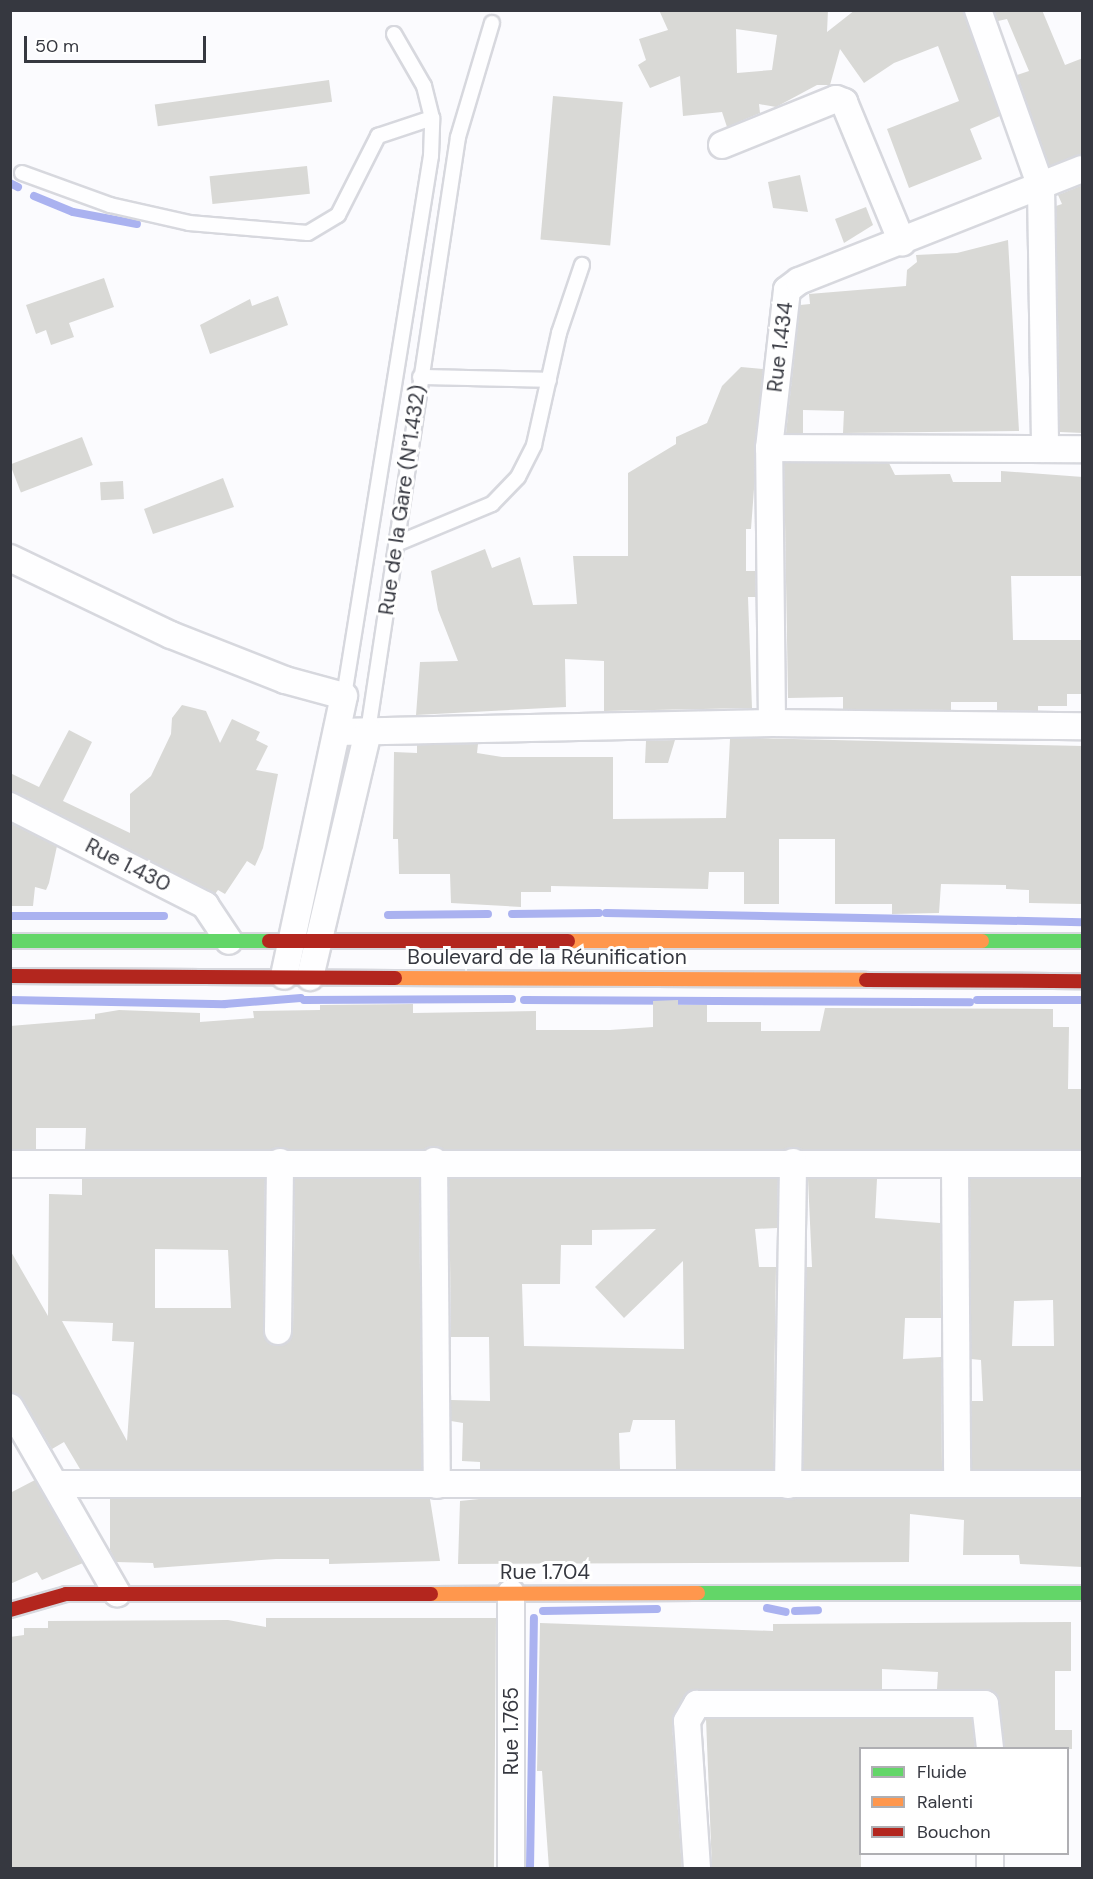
<!DOCTYPE html>
<meta charset="utf-8">
<style>
body{margin:0}
#map{position:relative;width:1093px;height:1879px;overflow:hidden;background:#fbfbfe;font-family:"DM Sans",sans-serif}
div>[style]{position:absolute}
.stream>*{height:8px;margin:-4px;padding:0 4px;transform-origin:4px;border-radius:4px;background:#aab2f0}
.building>*{inset:0;background:#d9d9d6;transform-origin:0 0}
.roads{filter:drop-shadow(2px 0 #d7d8de) drop-shadow(-2px 0 #d7d8de) drop-shadow(0 2px #d7d8de) drop-shadow(0 -2px #d7d8de)}
.lane>*{height:14px;margin:-7px;padding:0 7px;transform-origin:7px;border-radius:7px;background:#fefeff}
.street>*{height:26px;margin:-13px;padding:0 13px;transform-origin:13px;border-radius:13px;background:#fefeff}
.fast>*{height:14px;margin:-7px;padding:0 7px;transform-origin:7px;border-radius:7px;background:#63d668}
.slow>*{height:14px;margin:-7px;padding:0 7px;transform-origin:7px;border-radius:7px;background:#ff974d}
.jam>*{height:14px;margin:-7px;padding:0 7px;transform-origin:7px;border-radius:7px;background:#b3261e}
span{translate:-50% -50%;white-space:nowrap;text-align:center;line-height:1.15;-webkit-text-stroke:6px #fff;paint-order:stroke}
.street-label{font-size:21px;color:#363840}
.frame{position:absolute;inset:0;border:12px solid #363840;pointer-events:none}
.legend{position:absolute;left:859px;top:1747px;width:210px;height:108px;box-sizing:border-box;background:#fff;border:2px solid #afafb3;margin:0;padding:8px 10px;list-style:none;font-size:18px;color:#363840}
.legend li{display:flex;align-items:center;gap:12px;height:30px}
.legend b{width:30px;border:2px solid #afafb3}
.scale{position:absolute;left:24px;top:36px;width:182px;height:27px;box-sizing:border-box;border:3px solid #363840;border-top:0;padding-left:8px;font-size:18px;line-height:21px;white-space:nowrap;color:#363840;-webkit-text-stroke:4px #fff;paint-order:stroke}
</style>
<div id="map">
<div class="stream">
<div style="left:10px;top:183px;width:9px;rotate:27deg"></div>
<div style="left:34px;top:196px;width:42px;rotate:22.3deg"></div>
<div style="left:73px;top:212px;width:65px;rotate:10.6deg"></div>
<div style="left:606px;top:913px;width:476px;rotate:1.1deg"></div>
<div style="left:512px;top:914px;width:87px;rotate:-0.7deg"></div>
<div style="left:388px;top:915px;width:100px;rotate:-0.6deg"></div>
<div style="left:10px;top:916px;width:154px"></div>
<div style="left:10px;top:1000px;width:215px;rotate:1.1deg"></div>
<div style="left:225px;top:1004px;width:76px;rotate:-4.5deg"></div>
<div style="left:304px;top:1000px;width:208px;rotate:-0.3deg"></div>
<div style="left:524px;top:1000px;width:446px;rotate:0.3deg"></div>
<div style="left:977px;top:1000px;width:105px"></div>
<div style="left:767px;top:1608px;width:19px;rotate:12deg"></div>
<div style="left:543px;top:1611px;width:114px;rotate:-1deg"></div>
<div style="left:795px;top:1611px;width:23px;rotate:-2deg"></div>
<div style="left:530px;top:1868px;width:250px;rotate:-89.1deg"></div>
</div>
<div class="building">
<div style="clip-path:polygon(evenodd,659px 10px,828px 10px,827px 32px,855px 10px,963px 10px,1000px 116px,970px 129px,982px 159px,909px 188px,887px 129px,959px 101px,938px 46px,894px 63px,864px 83px,840px 49px,830px 85px,817px 85px,776px 107px,759px 104px,760px 113px,727px 127px,722px 112px,683px 116px,680px 76px,650px 88px,638px 65px,646px 60px,639px 39px,668px 30px,659px 10px,736px 29px,777px 35px,772px 70px,737px 73px,736px 29px)"></div>
<div style="clip-path:polygon(994px 10px,1042px 10px,1065px 65px,1083px 58px,1083px 154px,1049px 166px,1017px 75px,1029px 71px,1007px 19px,998px 21px)"></div>
<div style="left:329px;top:80px;width:22px;height:176px;rotate:82deg"></div>
<div style="left:553px;top:96px;width:70px;height:144px;rotate:5deg"></div>
<div style="left:307px;top:166px;width:28px;height:98px;rotate:84deg"></div>
<div style="clip-path:polygon(800px 175px,808px 212px,773px 208px,768px 182px)"></div>
<div style="clip-path:polygon(1083px 185px,1083px 433px,1060px 432px,1056px 206px,1062px 204px,1058px 195px)"></div>
<div style="clip-path:polygon(866px 207px,873px 225px,844px 243px,835px 219px)"></div>
<div style="clip-path:polygon(1008px 240px,1019px 431px,843px 433px,844px 411px,803px 410px,803px 433px,786px 433px,800px 305px,810px 304px,809px 294px,906px 286px,907px 270px,917px 262px,916px 255px,957px 253px)"></div>
<div style="clip-path:polygon(104px 278px,114px 307px,69px 323px,74px 337px,51px 345px,46px 330px,36px 334px,26px 305px)"></div>
<div style="clip-path:polygon(278px 296px,288px 325px,210px 354px,200px 325px,250px 299px,252px 306px)"></div>
<div style="clip-path:polygon(741px 367px,763px 369px,751px 529px,746px 529px,746px 571px,755px 571px,756px 597px,748px 597px,752px 708px,604px 711px,604px 661px,565px 659px,566px 707px,416px 715px,420px 662px,458px 661px,438px 610px,431px 571px,485px 549px,492px 568px,520px 557px,533px 605px,577px 604px,573px 556px,628px 556px,628px 473px,676px 444px,676px 437px,707px 423px,722px 386px)"></div>
<div style="left:82px;top:437px;width:30px;height:77px;rotate:69deg"></div>
<div style="clip-path:polygon(784px 463px,889px 463px,895px 475px,950px 474px,953px 482px,1001px 482px,1001px 471px,1083px 477px,1083px 576px,1011px 576px,1013px 640px,1083px 640px,1083px 694px,1067px 694px,1067px 706px,1038px 706px,1038px 711px,997px 710px,997px 702px,951px 702px,951px 710px,843px 709px,843px 697px,788px 698px)"></div>
<div style="clip-path:polygon(223px 478px,234px 507px,153px 534px,144px 509px)"></div>
<div style="left:123px;top:481px;width:18px;height:23px;rotate:87deg"></div>
<div style="clip-path:polygon(182px 705px,206px 711px,220px 743px,232px 719px,260px 732px,256px 740px,268px 746px,256px 770px,278px 774px,263px 848px,255px 866px,247px 861px,225px 894px,218px 890px,215px 894px,10px 791px,10px 773px,39px 787px,69px 730px,92px 742px,63px 801px,130px 833px,130px 794px,151px 776px,171px 734px,172px 718px)"></div>
<div style="clip-path:polygon(752px 738px,1083px 746px,1083px 904px,1029px 903px,1029px 890px,1006px 889px,1006px 885px,941px 884px,939px 913px,892px 914px,892px 904px,835px 904px,835px 839px,779px 839px,779px 904px,744px 904px,744px 872px,709px 872px,708px 889px,551px 886px,551px 892px,521px 892px,521px 907px,451px 903px,450px 874px,399px 874px,398px 839px,393px 839px,394px 752px,417px 753px,417px 745px,478px 744px,477px 753px,502px 757px,613px 757px,613px 819px,726px 818px,730px 739px)"></div>
<div style="clip-path:polygon(675px 740px,668px 763px,645px 763px,646px 741px)"></div>
<div style="clip-path:polygon(10px 823px,57px 846px,49px 883px,46px 890px,35px 887px,33px 906px,10px 906px)"></div>
<div style="clip-path:polygon(678px 1000px,678px 1005px,707px 1005px,707px 1022px,761px 1022px,761px 1031px,820px 1031px,825px 1008px,1053px 1009px,1053px 1027px,1069px 1027px,1068px 1089px,1083px 1089px,1083px 1149px,85px 1149px,86px 1128px,36px 1128px,36px 1149px,10px 1149px,10px 1026px,95px 1019px,95px 1014px,119px 1010px,200px 1013px,200px 1022px,254px 1018px,253px 1011px,320px 1010px,320px 1005px,413px 1004px,413px 1013px,536px 1011px,536px 1030px,610px 1030px,653px 1027px,653px 1001px)"></div>
<div style="clip-path:polygon(evenodd,82px 1179px,265px 1179px,263px 1331px,270px 1344px,278px 1346px,293px 1331px,295px 1179px,419px 1179px,422px 1469px,80px 1469px,64px 1442px,52px 1449px,23px 1400px,10px 1392px,10px 1250px,48px 1316px,49px 1194px,82px 1195px,82px 1179px,155px 1249px,228px 1250px,231px 1308px,155px 1308px,155px 1249px,82px 1179px,62px 1321px,113px 1323px,112px 1341px,134px 1342px,127px 1441px,62px 1321px)"></div>
<div style="clip-path:polygon(evenodd,449px 1179px,778px 1179px,777px 1228px,755px 1229px,759px 1267px,776px 1267px,773px 1469px,676px 1469px,675px 1420px,633px 1420px,630px 1432px,619px 1433px,620px 1469px,480px 1469px,480px 1462px,462px 1461px,463px 1423px,451px 1421px,451px 1400px,490px 1401px,489px 1337px,451px 1337px,449px 1179px,592px 1230px,656px 1229px,595px 1287px,624px 1318px,683px 1261px,684px 1349px,524px 1346px,522px 1284px,560px 1284px,561px 1245px,592px 1245px,592px 1230px)"></div>
<div style="clip-path:polygon(808px 1179px,877px 1179px,875px 1218px,940px 1223px,941px 1318px,905px 1318px,903px 1359px,941px 1357px,942px 1469px,803px 1469px,806px 1267px,812px 1267px)"></div>
<div style="clip-path:polygon(evenodd,970px 1179px,1083px 1179px,1083px 1469px,972px 1469px,971px 1401px,983px 1401px,981px 1360px,971px 1359px,970px 1179px,1053px 1300px,1054px 1346px,1012px 1346px,1014px 1301px,1053px 1300px)"></div>
<div style="clip-path:polygon(35px 1480px,83px 1563px,42px 1580px,37px 1572px,10px 1584px,10px 1493px)"></div>
<div style="clip-path:polygon(110px 1499px,430px 1499px,440px 1561px,329px 1564px,329px 1559px,276px 1559px,154px 1568px,153px 1563px,116px 1562px,110px 1550px)"></div>
<div style="clip-path:polygon(479px 1499px,1083px 1499px,1083px 1567px,1020px 1564px,1019px 1555px,963px 1555px,964px 1520px,910px 1514px,909px 1562px,458px 1564px,460px 1501px)"></div>
<div style="clip-path:polygon(266px 1618px,496px 1618px,494px 1869px,10px 1869px,10px 1637px,24px 1635px,24px 1628px,48px 1628px,48px 1621px,228px 1620px,266px 1627px)"></div>
<div style="clip-path:polygon(1071px 1622px,1071px 1671px,1055px 1671px,1055px 1730px,1072px 1730px,1072px 1749px,1005px 1749px,997px 1695px,985px 1689px,937px 1689px,938px 1672px,882px 1669px,882px 1689px,696px 1689px,684px 1696px,672px 1722px,682px 1869px,549px 1869px,542px 1771px,537px 1771px,540px 1623px,773px 1631px,773px 1624px)"></div>
<div style="clip-path:polygon(706px 1719px,972px 1719px,975px 1749px,861px 1749px,861px 1869px,712px 1869px)"></div>
</div>
<div class="roads">
<div class="lane">
<div style="left:22px;top:173px;width:94px;rotate:20deg"></div>
<div style="left:110px;top:205px;width:81px;rotate:12.8deg"></div>
<div style="left:189px;top:223px;width:119px;rotate:4.8deg"></div>
<div style="left:308px;top:233px;width:35px;rotate:-31deg"></div>
<div style="left:338px;top:215px;width:89px;rotate:-63.1deg"></div>
<div style="left:378px;top:136px;width:57px;rotate:-18.4deg"></div>
<div style="left:420px;top:377px;width:129px;rotate:1.3deg"></div>
<div style="left:396px;top:544px;width:104px;rotate:-22.6deg"></div>
<div style="left:492px;top:504px;width:37px;rotate:-46deg"></div>
<div style="left:518px;top:477px;width:36px;rotate:-63deg"></div>
<div style="left:534px;top:445px;width:115px;rotate:-77.4deg"></div>
<div style="left:559px;top:333px;width:72px;rotate:-71.3deg"></div>
<div style="left:344px;top:696px;width:547px;rotate:-80.85deg"></div>
<div style="left:431px;top:156px;width:38px;rotate:-88deg"></div>
<div style="left:432px;top:118px;width:33px;rotate:-104deg"></div>
<div style="left:424px;top:86px;width:60px;rotate:-120deg"></div>
<div style="left:368px;top:731px;width:601px;rotate:-81.38deg"></div>
<div style="left:458px;top:137px;width:119px;rotate:-73.4deg"></div>
</div>
<div class="street">
<div style="left:978px;top:10px;width:188px;rotate:70.4deg"></div>
<div style="left:1041px;top:187px;width:262px;rotate:89.1deg"></div>
<div style="left:722px;top:145px;width:123px;rotate:-22deg"></div>
<div style="left:836px;top:99px;width:9px;rotate:21deg"></div>
<div style="left:844px;top:102px;width:152px;rotate:67.5deg"></div>
<div style="left:769px;top:448px;width:313px;rotate:0.2deg"></div>
<div style="left:10px;top:558px;width:178px;rotate:25.6deg"></div>
<div style="left:171px;top:635px;width:123px;rotate:21.5deg"></div>
<div style="left:285px;top:680px;width:61px;rotate:15.2deg"></div>
<div style="left:344px;top:696px;width:286px;rotate:102.1deg"></div>
<div style="left:772px;top:723px;width:275px;rotate:-90.6deg"></div>
<div style="left:769px;top:448px;width:159px;rotate:-83.5deg"></div>
<div style="left:787px;top:290px;width:15px;rotate:-37deg"></div>
<div style="left:799px;top:281px;width:304px;rotate:-21.6deg"></div>
<div style="left:337px;top:732px;width:435px;rotate:-1.2deg"></div>
<div style="left:772px;top:723px;width:310px;rotate:0.6deg"></div>
<div style="left:10px;top:806px;width:219px;rotate:26.9deg"></div>
<div style="left:205px;top:905px;width:43px;rotate:56.3deg"></div>
<div style="left:310px;top:977px;width:253px;rotate:-76.7deg"></div>
<div style="left:434px;top:1161px;width:324px;rotate:89.5deg"></div>
<div style="left:10px;top:1164px;width:1072px"></div>
<div style="left:955px;top:1165px;width:318px;rotate:89.6deg"></div>
<div style="left:278px;top:1331px;width:169px;rotate:-89.3deg"></div>
<div style="left:10px;top:1407px;width:215px;rotate:60.1deg"></div>
<div style="left:55px;top:1484px;width:1027px"></div>
<div style="left:788px;top:1485px;width:323px;rotate:-89.1deg"></div>
<div style="left:511px;top:1593px;width:275px;rotate:90deg"></div>
<div style="left:697px;top:1868px;width:147px;rotate:-93.9deg"></div>
<div style="left:687px;top:1721px;width:20px;rotate:-60deg"></div>
<div style="left:697px;top:1704px;width:288px"></div>
<div style="left:985px;top:1704px;width:44px;rotate:83.5deg"></div>
<div style="left:990px;top:1868px;width:14px;rotate:-90deg"></div>
</div>
<div class="fast">
<div style="left:10px;top:941px;width:259px"></div>
<div style="left:982px;top:941px;width:100px"></div>
<div style="left:698px;top:1593px;width:384px"></div>
</div>
<div class="slow">
<div style="left:568px;top:941px;width:414px"></div>
<div style="left:395px;top:978px;width:471px;rotate:0.2deg"></div>
<div style="left:431px;top:1594px;width:267px;rotate:-0.2deg"></div>
</div>
<div class="jam">
<div style="left:269px;top:941px;width:299px"></div>
<div style="left:10px;top:976px;width:385px;rotate:0.3deg"></div>
<div style="left:866px;top:980px;width:216px;rotate:0.3deg"></div>
<div style="left:10px;top:1610px;width:58px;rotate:-15.9deg"></div>
<div style="left:66px;top:1594px;width:365px"></div>
</div>
</div>
<div class="street-label">
<span style="left:780px;top:347px;rotate:-83deg">Rue 1.434</span>
<span style="left:402px;top:500px;rotate:-82deg">Rue de la Gare (N°1.432)</span>
<span style="left:128px;top:865px;rotate:27deg">Rue 1.430</span>
<span style="left:547px;top:957px">Boulevard de la Réunification</span>
<span style="left:545px;top:1572px">Rue 1.704</span>
<span style="left:511px;top:1731px;rotate:-90deg">Rue 1.765</span>
</div>
<div class="frame"></div>
<ul class="legend">
<li><b style="height:8px;background:#63d668"></b>Fluide</li>
<li><b style="height:8px;background:#ff974d"></b>Ralenti</li>
<li><b style="height:8px;background:#b3261e"></b>Bouchon</li>
</ul>
<div class="scale">50 m</div>
</div>
